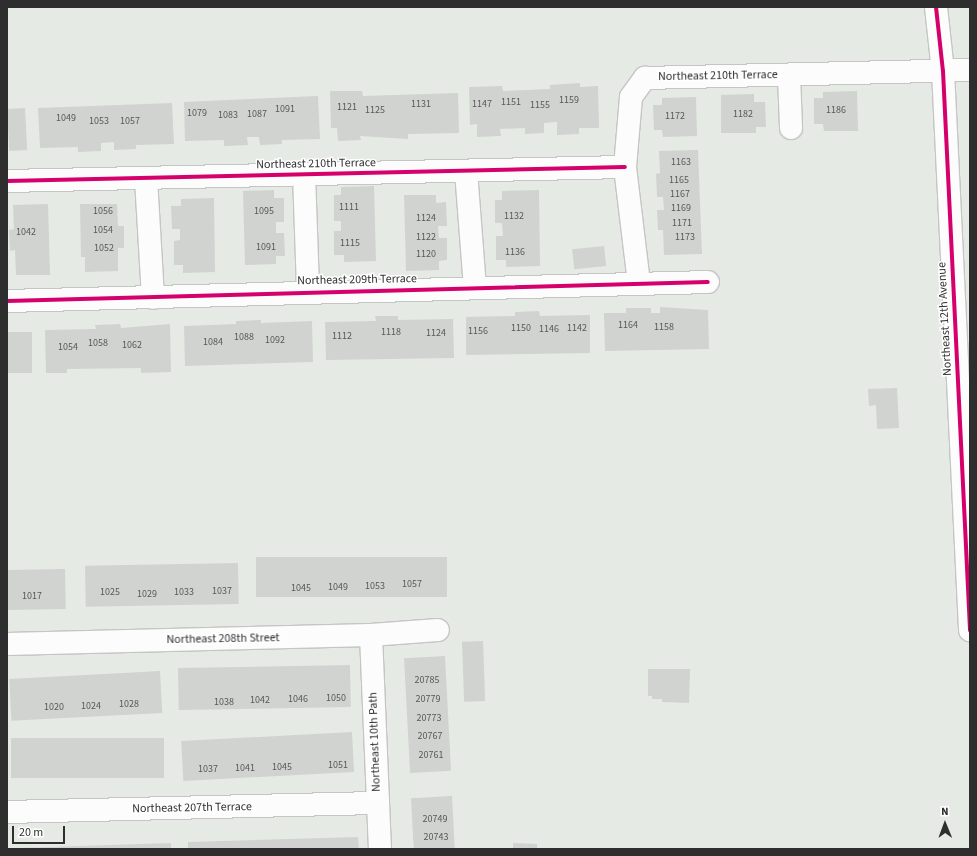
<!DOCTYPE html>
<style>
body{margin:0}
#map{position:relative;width:977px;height:856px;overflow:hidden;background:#e6eae5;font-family:"Source Sans 3",sans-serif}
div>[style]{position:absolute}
.building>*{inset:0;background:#d0d3d0;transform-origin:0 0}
.roads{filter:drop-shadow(1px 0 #c5c5c4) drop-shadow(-1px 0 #c5c5c4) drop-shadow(0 1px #c5c5c4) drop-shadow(0 -1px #c5c5c4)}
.minor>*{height:22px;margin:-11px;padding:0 11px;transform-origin:11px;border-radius:11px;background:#fbfcfb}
.cycleway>*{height:4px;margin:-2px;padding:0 2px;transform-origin:2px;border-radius:2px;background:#d6006c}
span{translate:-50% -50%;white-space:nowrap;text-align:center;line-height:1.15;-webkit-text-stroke:3px #fff;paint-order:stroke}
.number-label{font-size:10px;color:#575857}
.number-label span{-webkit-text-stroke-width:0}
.street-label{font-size:12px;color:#2e2e2e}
.frame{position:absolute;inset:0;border:8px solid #2e2e2e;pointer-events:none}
.north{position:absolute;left:925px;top:804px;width:40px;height:40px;-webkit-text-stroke:3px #fff;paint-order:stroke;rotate:359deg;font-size:11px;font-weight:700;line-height:16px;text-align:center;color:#2e2e2e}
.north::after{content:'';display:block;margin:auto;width:14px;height:18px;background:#2e2e2e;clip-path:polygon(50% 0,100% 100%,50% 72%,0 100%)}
.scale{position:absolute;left:12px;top:826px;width:53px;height:18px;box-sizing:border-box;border:2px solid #2e2e2e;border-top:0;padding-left:5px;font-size:12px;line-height:14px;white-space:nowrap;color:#2e2e2e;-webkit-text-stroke:3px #fff;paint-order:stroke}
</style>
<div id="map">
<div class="building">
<div style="clip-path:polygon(580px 83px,580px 87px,598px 86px,599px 128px,579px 128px,579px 134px,557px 135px,557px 122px,544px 123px,544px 133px,525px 134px,525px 128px,500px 129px,501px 136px,477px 137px,477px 124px,470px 125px,469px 87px,502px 86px,503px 91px,550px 89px,550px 85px)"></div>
<div style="clip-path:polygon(330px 91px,362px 91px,363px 96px,458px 93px,459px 133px,408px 134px,408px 139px,360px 136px,361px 140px,338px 141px,337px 128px,331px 128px)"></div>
<div style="clip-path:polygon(857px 91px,858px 131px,824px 131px,823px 124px,814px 124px,814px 98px,823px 98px,823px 92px)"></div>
<div style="clip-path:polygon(754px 94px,754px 102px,765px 102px,766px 127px,756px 127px,756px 133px,721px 133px,721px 95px)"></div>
<div style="clip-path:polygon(318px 96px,320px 139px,282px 140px,282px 144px,260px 145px,259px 137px,247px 137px,248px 145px,224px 146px,224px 140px,185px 141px,184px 102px)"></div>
<div style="clip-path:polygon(696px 97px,697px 136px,663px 137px,662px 130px,654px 130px,653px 105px,662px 105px,662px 98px)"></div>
<div style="clip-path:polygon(172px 103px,174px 144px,136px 145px,136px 149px,114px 150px,114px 142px,101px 143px,101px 151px,78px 152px,78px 147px,40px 148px,38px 108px)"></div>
<div style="left:25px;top:108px;width:42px;height:18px;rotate:87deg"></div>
<div style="clip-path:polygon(698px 150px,702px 254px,664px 255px,663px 230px,658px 230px,657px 210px,664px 210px,663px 197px,657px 197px,656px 174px,660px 173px,659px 151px)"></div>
<div style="clip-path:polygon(374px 186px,376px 261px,344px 262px,344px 255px,334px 255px,334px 231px,341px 231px,341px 221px,334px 221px,334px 195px,341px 195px,341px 187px)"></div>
<div style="clip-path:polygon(274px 190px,274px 198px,284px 198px,284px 222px,276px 222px,276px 233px,284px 233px,285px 256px,276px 256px,276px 264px,245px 265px,243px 191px)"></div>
<div style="clip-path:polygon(539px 190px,540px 266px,506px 267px,506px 260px,496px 260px,496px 236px,503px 236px,502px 223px,495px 223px,495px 200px,502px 200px,502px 191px)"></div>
<div style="clip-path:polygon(404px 195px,436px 195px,436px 203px,446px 202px,447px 226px,438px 226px,439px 238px,447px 238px,447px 260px,439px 261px,439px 270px,406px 271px)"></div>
<div style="clip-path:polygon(214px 198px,215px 272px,183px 273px,183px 265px,174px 265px,174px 241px,180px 240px,180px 229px,172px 229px,171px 206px,181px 206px,181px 199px)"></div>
<div style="clip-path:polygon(48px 204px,50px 275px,16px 275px,15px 250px,10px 251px,9px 230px,14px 229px,13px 205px)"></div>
<div style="clip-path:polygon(80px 204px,117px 204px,118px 226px,124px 226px,124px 248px,118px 248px,118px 271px,85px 272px,85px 257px,81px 257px)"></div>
<div style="left:604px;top:246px;width:20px;height:32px;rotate:84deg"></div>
<div style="clip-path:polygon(660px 307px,708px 310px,709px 349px,605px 351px,604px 313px,626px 313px,626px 308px,651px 308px,651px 313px,660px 313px)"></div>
<div style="clip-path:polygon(539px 311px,540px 316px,590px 315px,590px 353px,466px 355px,466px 317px,515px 316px,515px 312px)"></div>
<div style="clip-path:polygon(375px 316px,398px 316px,398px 320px,453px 319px,454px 358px,326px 360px,325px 322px,376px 321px)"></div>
<div style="clip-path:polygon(261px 320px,261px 323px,312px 321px,313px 362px,185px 366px,184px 326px,236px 324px,236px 321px)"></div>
<div style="clip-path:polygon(120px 324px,121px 328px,170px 324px,171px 372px,141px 373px,141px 368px,67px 369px,67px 373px,46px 373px,45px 330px,96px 329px,95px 325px)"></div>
<div style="left:7px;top:332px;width:25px;height:41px"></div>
<div style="clip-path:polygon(897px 388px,899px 428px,877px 429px,876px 405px,869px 406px,868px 389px)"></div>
<div style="left:447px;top:557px;width:40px;height:191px;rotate:90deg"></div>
<div style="left:238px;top:563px;width:41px;height:153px;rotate:89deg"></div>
<div style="left:65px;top:569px;width:40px;height:58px;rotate:89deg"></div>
<div style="left:483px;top:641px;width:60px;height:21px;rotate:88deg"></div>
<div style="left:445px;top:656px;width:115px;height:41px;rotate:87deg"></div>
<div style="left:350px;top:665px;width:42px;height:172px;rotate:89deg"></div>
<div style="clip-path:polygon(648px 669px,690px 669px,689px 703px,662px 702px,662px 699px,652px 699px,652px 696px,648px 696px)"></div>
<div style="left:160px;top:671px;width:42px;height:151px;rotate:87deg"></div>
<div style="left:352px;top:732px;width:40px;height:171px;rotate:87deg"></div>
<div style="left:164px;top:738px;width:40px;height:153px;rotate:90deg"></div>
<div style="left:452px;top:796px;width:53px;height:41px;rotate:87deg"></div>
<div style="clip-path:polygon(358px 837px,359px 849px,188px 849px,188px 842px)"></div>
<div style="clip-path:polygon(171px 843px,171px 849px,18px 848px)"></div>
<div style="clip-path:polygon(513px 843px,537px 844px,537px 849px,513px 849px)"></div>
</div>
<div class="roads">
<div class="minor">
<div style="left:936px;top:7px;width:64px;rotate:83.8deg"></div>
<div style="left:943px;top:71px;width:560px;rotate:87.23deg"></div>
<div style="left:789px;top:75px;width:53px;rotate:87.8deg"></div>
<div style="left:466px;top:171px;width:117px;rotate:85.6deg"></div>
<div style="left:304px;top:174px;width:117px;rotate:88deg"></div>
<div style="left:146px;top:179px;width:119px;rotate:86.6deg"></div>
<div style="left:7px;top:181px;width:618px;rotate:-1.3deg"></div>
<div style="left:639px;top:283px;width:117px;rotate:-96.9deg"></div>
<div style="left:625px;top:167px;width:70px;rotate:-85.1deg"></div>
<div style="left:631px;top:97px;width:24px;rotate:-54deg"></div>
<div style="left:645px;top:78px;width:325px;rotate:-1.4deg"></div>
<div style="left:7px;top:301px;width:701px;rotate:-1.55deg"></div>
<div style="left:371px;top:635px;width:214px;rotate:87.6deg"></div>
<div style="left:7px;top:644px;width:364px;rotate:-1.4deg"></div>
<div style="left:371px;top:635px;width:67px;rotate:-4.3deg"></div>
<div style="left:7px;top:812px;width:371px;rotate:-1.4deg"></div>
</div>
</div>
<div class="cycleway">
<div style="left:936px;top:7px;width:64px;rotate:83.8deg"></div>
<div style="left:943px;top:71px;width:560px;rotate:87.23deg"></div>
<div style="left:7px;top:181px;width:618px;rotate:-1.3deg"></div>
<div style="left:7px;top:301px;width:701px;rotate:-1.55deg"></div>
</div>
<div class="number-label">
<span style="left:569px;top:101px">1159</span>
<span style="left:511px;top:103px">1151</span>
<span style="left:421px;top:105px">1131</span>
<span style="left:482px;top:105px">1147</span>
<span style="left:540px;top:106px">1155</span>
<span style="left:347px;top:108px">1121</span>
<span style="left:285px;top:110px">1091</span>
<span style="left:375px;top:111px">1125</span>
<span style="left:836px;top:111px">1186</span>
<span style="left:197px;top:114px">1079</span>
<span style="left:257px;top:115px">1087</span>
<span style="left:743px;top:115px">1182</span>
<span style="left:228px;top:116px">1083</span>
<span style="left:675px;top:117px">1172</span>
<span style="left:66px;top:119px">1049</span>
<span style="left:99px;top:122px">1053</span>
<span style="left:130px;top:122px">1057</span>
<span style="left:681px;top:163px">1163</span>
<span style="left:679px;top:181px">1165</span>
<span style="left:680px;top:195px">1167</span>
<span style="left:349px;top:208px">1111</span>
<span style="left:681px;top:209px">1169</span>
<span style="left:103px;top:212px">1056</span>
<span style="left:264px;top:212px">1095</span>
<span style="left:514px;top:217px">1132</span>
<span style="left:426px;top:219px">1124</span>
<span style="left:682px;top:224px">1171</span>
<span style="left:103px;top:231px">1054</span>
<span style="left:26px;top:233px">1042</span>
<span style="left:426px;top:238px">1122</span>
<span style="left:685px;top:238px">1173</span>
<span style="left:350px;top:244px">1115</span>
<span style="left:266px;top:248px">1091</span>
<span style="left:104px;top:249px">1052</span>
<span style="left:515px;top:253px">1136</span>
<span style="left:426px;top:255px">1120</span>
<span style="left:628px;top:326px">1164</span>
<span style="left:664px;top:328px">1158</span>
<span style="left:521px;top:329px">1150</span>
<span style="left:577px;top:329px">1142</span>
<span style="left:549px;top:330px">1146</span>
<span style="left:478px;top:332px">1156</span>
<span style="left:391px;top:333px">1118</span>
<span style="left:436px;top:334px">1124</span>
<span style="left:342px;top:337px">1112</span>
<span style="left:244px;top:338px">1088</span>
<span style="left:275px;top:341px">1092</span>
<span style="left:213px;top:343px">1084</span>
<span style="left:98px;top:344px">1058</span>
<span style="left:132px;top:346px">1062</span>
<span style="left:68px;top:348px">1054</span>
<span style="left:412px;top:585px">1057</span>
<span style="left:375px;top:587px">1053</span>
<span style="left:338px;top:588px">1049</span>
<span style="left:301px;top:589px">1045</span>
<span style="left:222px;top:592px">1037</span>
<span style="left:110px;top:593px">1025</span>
<span style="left:184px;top:593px">1033</span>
<span style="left:147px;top:595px">1029</span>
<span style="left:32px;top:597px">1017</span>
<span style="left:427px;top:681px">20785</span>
<span style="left:336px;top:699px">1050</span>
<span style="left:298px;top:700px">1046</span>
<span style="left:428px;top:700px">20779</span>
<span style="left:260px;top:701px">1042</span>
<span style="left:224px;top:703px">1038</span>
<span style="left:129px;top:705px">1028</span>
<span style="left:91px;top:707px">1024</span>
<span style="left:54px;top:708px">1020</span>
<span style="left:429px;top:719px">20773</span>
<span style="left:430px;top:737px">20767</span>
<span style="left:431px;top:756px">20761</span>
<span style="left:338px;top:766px">1051</span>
<span style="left:282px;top:768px">1045</span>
<span style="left:245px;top:769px">1041</span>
<span style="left:208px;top:770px">1037</span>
<span style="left:435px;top:820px">20749</span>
<span style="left:436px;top:838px">20743</span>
</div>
<div class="street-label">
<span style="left:718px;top:76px;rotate:-1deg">Northeast 210th Terrace</span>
<span style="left:316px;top:164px;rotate:-1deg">Northeast 210th Terrace</span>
<span style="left:357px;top:280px;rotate:-1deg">Northeast 209th Terrace</span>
<span style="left:945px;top:319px;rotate:-93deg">Northeast 12th Avenue</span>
<span style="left:223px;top:639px;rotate:-1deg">Northeast 208th Street</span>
<span style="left:375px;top:742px;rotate:-92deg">Northeast 10th Path</span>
<span style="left:192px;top:808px;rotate:-1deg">Northeast 207th Terrace</span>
</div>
<div class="frame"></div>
<div class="north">N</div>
<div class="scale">20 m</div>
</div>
